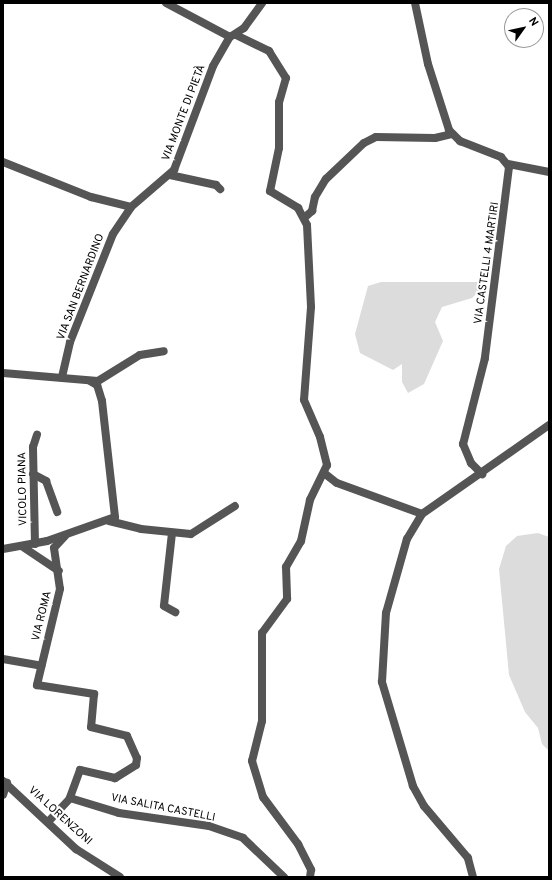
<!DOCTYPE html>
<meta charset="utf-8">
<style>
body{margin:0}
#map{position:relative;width:552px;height:880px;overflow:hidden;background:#fff;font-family:Overpass,sans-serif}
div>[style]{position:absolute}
.green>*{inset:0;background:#dcdcdc}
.minor>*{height:8px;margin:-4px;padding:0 4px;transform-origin:4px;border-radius:4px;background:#555}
span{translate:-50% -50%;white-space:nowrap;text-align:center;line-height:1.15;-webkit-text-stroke:4px #fff;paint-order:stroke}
.street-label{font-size:11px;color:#000}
.frame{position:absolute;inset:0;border:4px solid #000;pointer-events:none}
.north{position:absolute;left:504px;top:8px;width:40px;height:40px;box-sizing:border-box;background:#fff;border:1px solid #999;border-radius:50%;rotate:57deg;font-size:11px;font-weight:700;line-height:16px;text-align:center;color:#000}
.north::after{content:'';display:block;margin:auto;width:14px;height:18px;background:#000;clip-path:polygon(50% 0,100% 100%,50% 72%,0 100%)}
</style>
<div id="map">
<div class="green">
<div style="clip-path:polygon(381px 282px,481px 282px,479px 291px,472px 298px,442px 307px,435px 322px,443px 341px,424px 384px,408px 393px,402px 382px,402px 364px,393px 370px,360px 353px,355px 334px,368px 286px)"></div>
<div style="clip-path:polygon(538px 533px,549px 537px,549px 751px,542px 744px,538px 728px,525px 712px,509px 675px,499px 569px,506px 546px,517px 536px)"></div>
</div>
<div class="minor">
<div style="left:166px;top:3px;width:72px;rotate:28deg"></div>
<div style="left:415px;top:3px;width:62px;rotate:78deg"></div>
<div style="left:428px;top:64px;width:69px;rotate:72.3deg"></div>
<div style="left:449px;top:130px;width:16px;rotate:45deg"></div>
<div style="left:460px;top:141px;width:44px;rotate:21.3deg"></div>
<div style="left:501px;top:157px;width:13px;rotate:51deg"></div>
<div style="left:509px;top:167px;width:193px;rotate:97.2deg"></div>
<div style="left:485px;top:358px;width:89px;rotate:104.3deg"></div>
<div style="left:463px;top:444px;width:21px;rotate:67deg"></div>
<div style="left:471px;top:463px;width:16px;rotate:45deg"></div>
<div style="left:236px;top:35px;width:37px;rotate:26deg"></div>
<div style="left:269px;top:51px;width:32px;rotate:58deg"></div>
<div style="left:286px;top:78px;width:25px;rotate:106deg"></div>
<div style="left:279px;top:102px;width:46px;rotate:90deg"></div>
<div style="left:279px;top:148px;width:44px;rotate:101.8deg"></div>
<div style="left:270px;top:191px;width:33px;rotate:31deg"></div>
<div style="left:298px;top:208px;width:19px;rotate:62deg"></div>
<div style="left:307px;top:225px;width:82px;rotate:87.2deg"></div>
<div style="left:311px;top:307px;width:93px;rotate:94.3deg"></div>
<div style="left:304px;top:400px;width:40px;rotate:66.6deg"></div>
<div style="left:320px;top:437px;width:29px;rotate:76deg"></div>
<div style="left:327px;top:465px;width:39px;rotate:116deg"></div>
<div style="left:310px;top:500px;width:42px;rotate:102.4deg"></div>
<div style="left:301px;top:541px;width:30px;rotate:120deg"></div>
<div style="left:286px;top:567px;width:32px;rotate:88deg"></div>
<div style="left:287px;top:599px;width:42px;rotate:126.3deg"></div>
<div style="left:262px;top:633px;width:88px;rotate:90deg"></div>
<div style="left:262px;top:721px;width:41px;rotate:104deg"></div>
<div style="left:252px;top:761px;width:38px;rotate:73deg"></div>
<div style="left:263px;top:797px;width:59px;rotate:53.3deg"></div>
<div style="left:298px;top:844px;width:29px;rotate:63deg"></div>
<div style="left:311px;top:870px;width:7px;rotate:98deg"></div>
<div style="left:3px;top:162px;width:95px;rotate:21.7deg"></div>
<div style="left:91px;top:197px;width:41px;rotate:14deg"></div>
<div style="left:508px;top:164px;width:42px;rotate:11deg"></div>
<div style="left:170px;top:175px;width:47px;rotate:12.3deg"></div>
<div style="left:216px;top:185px;width:6px;rotate:45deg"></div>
<div style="left:304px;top:218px;width:11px;rotate:-41deg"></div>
<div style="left:312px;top:211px;width:14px;rotate:-78deg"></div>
<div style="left:315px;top:197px;width:21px;rotate:-59deg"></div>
<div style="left:326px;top:179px;width:52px;rotate:-43.5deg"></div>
<div style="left:364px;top:143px;width:13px;rotate:-27deg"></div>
<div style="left:376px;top:137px;width:59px;rotate:1deg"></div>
<div style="left:435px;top:138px;width:17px;rotate:-13deg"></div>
<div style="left:3px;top:373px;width:95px;rotate:4.8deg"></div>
<div style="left:98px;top:381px;width:49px;rotate:-31.8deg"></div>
<div style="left:140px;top:355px;width:24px;rotate:-9deg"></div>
<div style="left:62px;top:377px;width:36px;rotate:-77deg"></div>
<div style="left:70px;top:342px;width:116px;rotate:-68.3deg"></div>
<div style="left:113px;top:234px;width:32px;rotate:-56deg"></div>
<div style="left:131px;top:207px;width:57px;rotate:-40.7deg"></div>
<div style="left:174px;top:170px;width:111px;rotate:-69.4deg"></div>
<div style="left:213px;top:66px;width:34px;rotate:-60deg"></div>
<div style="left:230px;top:37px;width:17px;rotate:-33deg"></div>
<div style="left:244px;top:28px;width:31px;rotate:-54deg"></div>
<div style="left:324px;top:473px;width:16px;rotate:38deg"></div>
<div style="left:337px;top:483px;width:90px;rotate:20deg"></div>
<div style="left:33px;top:474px;width:15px;rotate:28deg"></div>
<div style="left:46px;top:481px;width:33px;rotate:70deg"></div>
<div style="left:109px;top:521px;width:33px;rotate:14deg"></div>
<div style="left:141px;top:529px;width:50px;rotate:5.7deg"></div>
<div style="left:191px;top:534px;width:52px;rotate:-32.5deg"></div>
<div style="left:172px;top:533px;width:73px;rotate:96.3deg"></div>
<div style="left:164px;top:606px;width:13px;rotate:29deg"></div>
<div style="left:65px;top:536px;width:16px;rotate:133deg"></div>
<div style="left:54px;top:548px;width:41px;rotate:81.7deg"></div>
<div style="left:60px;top:589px;width:99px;rotate:103.5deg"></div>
<div style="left:37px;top:685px;width:58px;rotate:9deg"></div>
<div style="left:94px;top:694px;width:33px;rotate:95deg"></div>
<div style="left:91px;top:727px;width:37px;rotate:14deg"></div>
<div style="left:127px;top:736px;width:24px;rotate:66deg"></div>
<div style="left:137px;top:758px;width:7px;rotate:98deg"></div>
<div style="left:136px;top:765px;width:25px;rotate:148deg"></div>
<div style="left:115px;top:778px;width:36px;rotate:-167deg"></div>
<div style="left:80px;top:770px;width:30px;rotate:110deg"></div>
<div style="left:35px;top:544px;width:97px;rotate:-91.2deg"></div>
<div style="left:33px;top:447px;width:13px;rotate:-72deg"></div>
<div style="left:23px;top:547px;width:43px;rotate:33.7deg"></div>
<div style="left:3px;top:549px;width:45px;rotate:-10.3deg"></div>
<div style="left:47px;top:541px;width:72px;rotate:-19.4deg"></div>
<div style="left:115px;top:517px;width:117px;rotate:-96.4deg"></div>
<div style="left:102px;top:401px;width:17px;rotate:-107deg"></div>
<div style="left:97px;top:385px;width:8px;rotate:-150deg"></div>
<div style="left:3px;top:659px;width:39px;rotate:10deg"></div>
<div style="left:3px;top:781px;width:100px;rotate:43deg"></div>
<div style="left:76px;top:849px;width:52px;rotate:32.5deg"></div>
<div style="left:3px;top:795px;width:13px;rotate:-72deg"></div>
<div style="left:70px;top:798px;width:51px;rotate:17deg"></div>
<div style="left:119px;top:813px;width:91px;rotate:8.2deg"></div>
<div style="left:209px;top:826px;width:36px;rotate:19deg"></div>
<div style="left:243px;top:838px;width:57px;rotate:43.6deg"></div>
<div style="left:48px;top:822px;width:33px;rotate:-47deg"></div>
<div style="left:473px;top:877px;width:20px;rotate:-105deg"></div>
<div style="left:468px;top:858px;width:68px;rotate:-130.2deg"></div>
<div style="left:424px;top:806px;width:23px;rotate:-119deg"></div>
<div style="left:413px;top:786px;width:109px;rotate:-106.6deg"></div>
<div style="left:382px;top:682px;width:69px;rotate:-86.7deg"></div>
<div style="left:386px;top:613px;width:77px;rotate:-74.2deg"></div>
<div style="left:407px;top:539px;width:29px;rotate:-59deg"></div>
<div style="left:422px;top:514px;width:155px;rotate:-35deg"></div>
</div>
<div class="street-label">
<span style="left:184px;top:113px;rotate:-69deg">VIA MONTE DI PIETÀ</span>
<span style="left:487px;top:263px;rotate:-82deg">VIA CASTELLI 4 MARTIRI</span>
<span style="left:81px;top:287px;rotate:-69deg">VIA SAN BERNARDINO</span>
<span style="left:23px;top:489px;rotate:-91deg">VICOLO PIANA</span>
<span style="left:42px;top:616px;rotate:-76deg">VIA ROMA</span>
<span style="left:163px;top:808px;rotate:11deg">VIA SALITA CASTELLI</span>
<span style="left:60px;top:816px;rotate:42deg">VIA LORENZONI</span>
</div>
<div class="frame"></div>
<div class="north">N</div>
</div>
